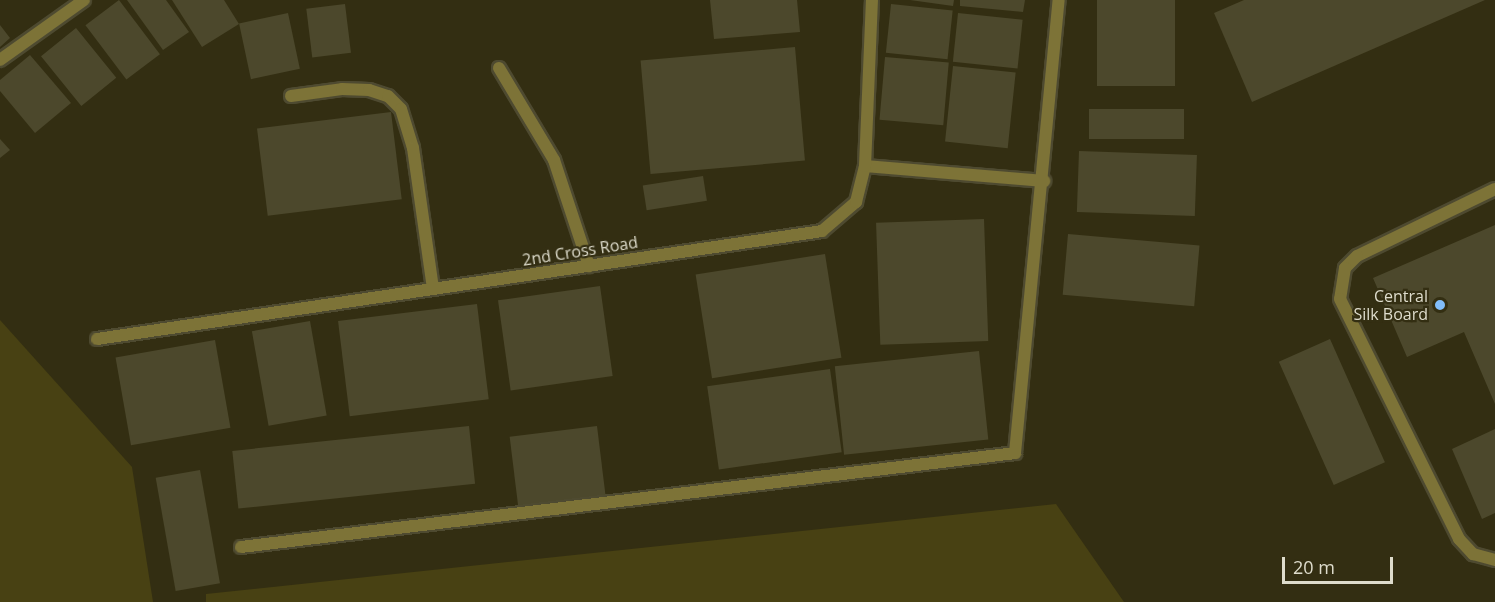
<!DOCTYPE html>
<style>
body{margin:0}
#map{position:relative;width:1495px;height:602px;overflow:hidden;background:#332e12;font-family:"Open Sans",sans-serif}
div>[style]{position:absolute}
.green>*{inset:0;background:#484113}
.building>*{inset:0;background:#4c482c;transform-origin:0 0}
.roads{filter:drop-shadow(2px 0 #4e4a30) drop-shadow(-2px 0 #4e4a30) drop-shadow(0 2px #4e4a30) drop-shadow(0 -2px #4e4a30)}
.service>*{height:12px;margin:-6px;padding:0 6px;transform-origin:6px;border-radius:6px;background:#7d7337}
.minor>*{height:12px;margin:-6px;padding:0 6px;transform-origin:6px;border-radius:6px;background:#7d7337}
.dots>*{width:16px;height:16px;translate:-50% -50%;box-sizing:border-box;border:3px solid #332e12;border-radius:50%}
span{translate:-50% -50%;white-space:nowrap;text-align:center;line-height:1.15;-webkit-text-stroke:4.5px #332e12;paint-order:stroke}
.street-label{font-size:16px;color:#dedccc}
.poi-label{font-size:16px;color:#dedccc}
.right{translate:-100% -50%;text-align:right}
.scale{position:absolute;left:1282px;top:557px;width:111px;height:27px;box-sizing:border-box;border:3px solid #dedccc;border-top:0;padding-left:8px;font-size:18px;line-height:21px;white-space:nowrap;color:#dedccc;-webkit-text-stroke:4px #332e12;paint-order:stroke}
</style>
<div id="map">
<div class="green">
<div style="clip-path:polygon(0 320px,132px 467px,153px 602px,0 602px)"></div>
<div style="clip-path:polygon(1056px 504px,1124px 602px,206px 602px,206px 594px)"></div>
</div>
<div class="building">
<div style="left:119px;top:0;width:68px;height:42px;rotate:53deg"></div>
<div style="clip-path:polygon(127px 0,166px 0,189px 32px,163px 50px)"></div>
<div style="clip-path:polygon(172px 0,224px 0,239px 24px,202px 47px)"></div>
<div style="clip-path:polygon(710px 0,797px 0,800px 32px,714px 39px)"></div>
<div style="clip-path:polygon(910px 0,954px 0,953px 6px)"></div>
<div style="clip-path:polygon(960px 0,1025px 0,1023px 12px,960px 6px)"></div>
<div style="left:1097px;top:0;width:78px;height:86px"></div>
<div style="clip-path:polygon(1244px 0,1485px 0,1252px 102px,1214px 13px)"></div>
<div style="left:345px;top:4px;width:49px;height:39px;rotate:83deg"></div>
<div style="left:891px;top:4px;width:62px;height:49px;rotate:6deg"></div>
<div style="left:288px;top:13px;width:57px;height:50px;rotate:78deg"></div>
<div style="left:958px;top:13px;width:65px;height:49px;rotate:6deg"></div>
<div style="clip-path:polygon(0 25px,10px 38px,0 47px)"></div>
<div style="left:76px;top:28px;width:64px;height:45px;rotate:51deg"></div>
<div style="left:795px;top:47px;width:114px;height:155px;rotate:85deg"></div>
<div style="clip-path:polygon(30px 55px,71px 103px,35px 133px,0 91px,0 80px)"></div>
<div style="left:885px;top:57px;width:64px;height:63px;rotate:5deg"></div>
<div style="left:953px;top:66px;width:63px;height:76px;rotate:6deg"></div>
<div style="left:1089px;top:109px;width:95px;height:30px"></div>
<div style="left:391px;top:112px;width:88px;height:135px;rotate:83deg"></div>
<div style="clip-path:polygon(0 139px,10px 150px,0 158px)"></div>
<div style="left:1079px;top:151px;width:118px;height:61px;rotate:2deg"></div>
<div style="left:703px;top:176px;width:25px;height:61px;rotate:81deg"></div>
<div style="left:984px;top:219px;width:122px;height:108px;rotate:88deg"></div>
<div style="clip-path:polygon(1495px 225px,1495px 404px,1464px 332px,1407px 357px,1373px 278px)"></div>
<div style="left:1068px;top:234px;width:132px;height:61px;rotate:5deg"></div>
<div style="left:825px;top:254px;width:105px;height:131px;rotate:81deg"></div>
<div style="left:600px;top:286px;width:91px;height:103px;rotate:82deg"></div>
<div style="left:477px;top:304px;width:96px;height:140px;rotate:83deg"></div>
<div style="left:310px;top:321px;width:96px;height:59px;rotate:80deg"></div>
<div style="left:1330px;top:339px;width:135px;height:56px;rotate:66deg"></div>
<div style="left:215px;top:340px;width:89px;height:101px;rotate:80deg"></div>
<div style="left:979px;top:351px;width:89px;height:145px;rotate:84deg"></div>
<div style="left:830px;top:369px;width:84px;height:124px;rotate:82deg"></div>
<div style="left:469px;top:426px;width:58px;height:238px;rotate:84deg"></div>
<div style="left:597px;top:426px;width:73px;height:88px;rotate:83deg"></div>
<div style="clip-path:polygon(1495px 429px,1495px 513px,1482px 519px,1452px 449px)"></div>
<div style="left:200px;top:470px;width:115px;height:45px;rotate:80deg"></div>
</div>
<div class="roads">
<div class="service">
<div style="left:499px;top:68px;width:107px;rotate:59.1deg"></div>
<div style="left:554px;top:160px;width:112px;rotate:71.7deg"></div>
<div style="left:1495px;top:189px;width:153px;rotate:154.1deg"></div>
<div style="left:1357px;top:256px;width:17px;rotate:135deg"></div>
<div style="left:1345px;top:268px;width:31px;rotate:99deg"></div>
<div style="left:1340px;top:299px;width:268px;rotate:63.6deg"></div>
<div style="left:1459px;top:539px;width:21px;rotate:47deg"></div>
<div style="left:1473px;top:554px;width:23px;rotate:15deg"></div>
</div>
<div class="minor">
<div style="left:0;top:60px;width:103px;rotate:-35.5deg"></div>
<div style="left:291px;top:96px;width:51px;rotate:-7.8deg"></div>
<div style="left:342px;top:89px;width:27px;rotate:2deg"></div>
<div style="left:369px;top:90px;width:20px;rotate:18deg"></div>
<div style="left:388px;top:96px;width:18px;rotate:45deg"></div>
<div style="left:401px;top:109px;width:41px;rotate:72.9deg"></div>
<div style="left:413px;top:148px;width:142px;rotate:81.9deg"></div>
<div style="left:865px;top:166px;width:180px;rotate:4.8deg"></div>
<div style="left:97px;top:339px;width:733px;rotate:-8.47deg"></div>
<div style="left:822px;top:231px;width:45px;rotate:-40.5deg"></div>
<div style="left:856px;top:202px;width:37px;rotate:-76deg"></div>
<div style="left:865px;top:166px;width:166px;rotate:-87.6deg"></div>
<div style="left:241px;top:547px;width:780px;rotate:-6.92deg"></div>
<div style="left:1015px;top:453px;width:455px;rotate:-84.5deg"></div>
</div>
</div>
<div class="dots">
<div style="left:1440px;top:305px;background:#81bdfa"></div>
</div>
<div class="street-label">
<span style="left:580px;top:251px;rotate:-9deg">2nd Cross Road</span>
</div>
<div class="poi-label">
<span class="right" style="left:1428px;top:305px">Central<br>Silk Board</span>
</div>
<div class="scale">20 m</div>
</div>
